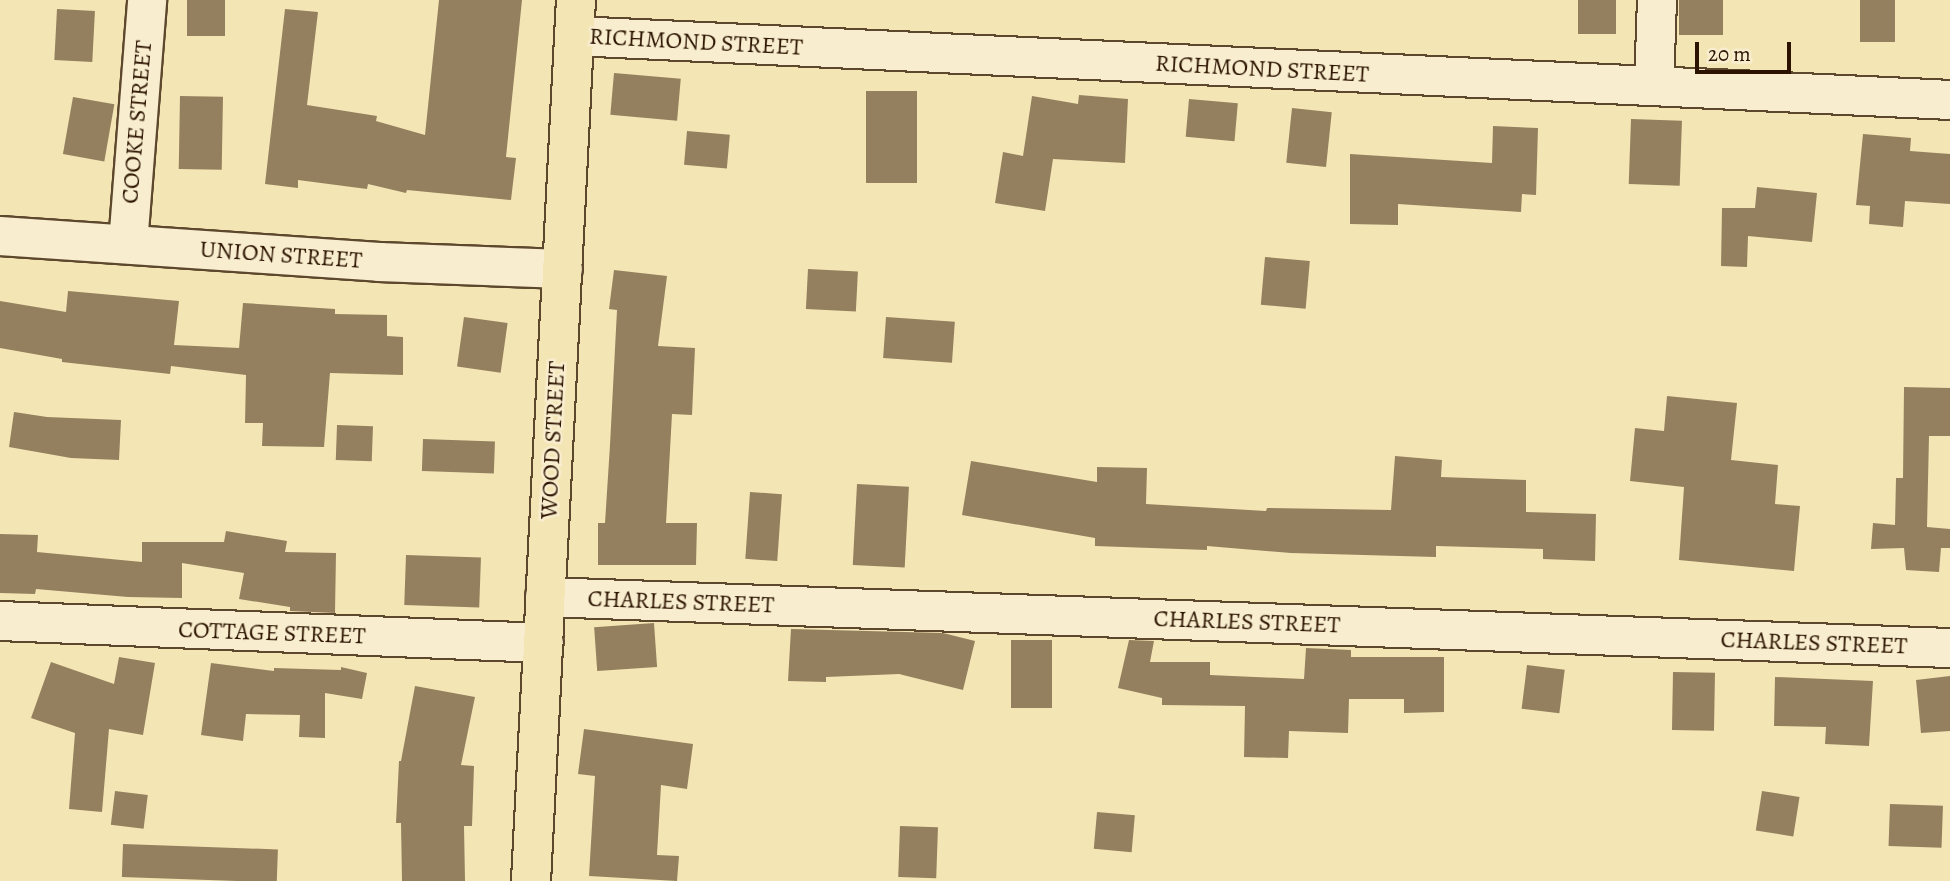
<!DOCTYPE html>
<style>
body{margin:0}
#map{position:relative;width:1950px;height:881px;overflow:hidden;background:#f4e5b5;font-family:Alegreya,serif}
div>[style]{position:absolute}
.building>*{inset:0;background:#94805e;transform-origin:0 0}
.roads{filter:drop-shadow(2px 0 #5e482d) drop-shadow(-2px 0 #5e482d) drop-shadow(0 2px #5e482d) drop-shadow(0 -2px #5e482d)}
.minor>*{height:38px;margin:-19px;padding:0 19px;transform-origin:19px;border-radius:19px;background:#f8eecf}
.major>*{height:38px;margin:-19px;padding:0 19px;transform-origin:19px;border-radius:19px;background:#f4e5b5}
span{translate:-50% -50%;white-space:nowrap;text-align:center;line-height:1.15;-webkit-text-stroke:5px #f8eecf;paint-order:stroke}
.street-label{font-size:24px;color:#2c1300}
.scale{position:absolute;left:1695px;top:42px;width:96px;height:32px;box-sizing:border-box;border:4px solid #2c1300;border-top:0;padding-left:9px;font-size:21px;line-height:24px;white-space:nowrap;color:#2c1300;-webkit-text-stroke:5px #f8eecf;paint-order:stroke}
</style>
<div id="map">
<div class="building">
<div style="left:187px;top:0;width:38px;height:36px"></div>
<div style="clip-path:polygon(439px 0,522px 0,506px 157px,516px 158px,511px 200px,407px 190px,406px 193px,368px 184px,367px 189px,298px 180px,298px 188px,265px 184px,285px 9px,318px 12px,307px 105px,377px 116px,376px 121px,425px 135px)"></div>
<div style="left:1578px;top:0;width:38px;height:34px"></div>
<div style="left:1679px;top:0;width:44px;height:35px"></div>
<div style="left:1860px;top:0;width:35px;height:42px"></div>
<div style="left:57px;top:9px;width:38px;height:51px;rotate:3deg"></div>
<div style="left:614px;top:73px;width:67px;height:42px;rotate:5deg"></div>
<div style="left:866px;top:91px;width:51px;height:92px"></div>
<div style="clip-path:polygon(1079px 95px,1128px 99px,1125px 163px,1053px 159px,1045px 211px,995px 203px,1003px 152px,1023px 156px,1032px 96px,1078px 104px)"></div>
<div style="left:180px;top:96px;width:43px;height:73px;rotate:1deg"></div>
<div style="left:73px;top:97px;width:42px;height:58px;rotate:10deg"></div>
<div style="left:1189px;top:99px;width:49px;height:38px;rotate:5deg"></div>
<div style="left:1292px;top:108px;width:40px;height:55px;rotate:6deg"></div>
<div style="left:1631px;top:119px;width:51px;height:65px;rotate:2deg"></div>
<div style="clip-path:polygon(1493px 126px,1538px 128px,1536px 195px,1522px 194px,1521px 212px,1398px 204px,1398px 225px,1350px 224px,1350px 154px,1492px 163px)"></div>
<div style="left:687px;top:131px;width:43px;height:34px;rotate:5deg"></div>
<div style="clip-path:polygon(1863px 134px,1911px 138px,1910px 151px,1950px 154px,1950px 204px,1905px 201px,1903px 227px,1869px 224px,1870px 206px,1856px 205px)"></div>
<div style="clip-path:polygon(1757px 187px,1817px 193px,1812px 242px,1748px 236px,1747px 267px,1721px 266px,1722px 208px,1755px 208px)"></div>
<div style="left:1265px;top:257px;width:45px;height:48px;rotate:5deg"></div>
<div style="left:808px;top:269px;width:50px;height:40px;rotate:3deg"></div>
<div style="clip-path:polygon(614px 270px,667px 276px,658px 346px,695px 348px,692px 415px,672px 414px,666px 523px,697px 523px,696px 565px,598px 565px,598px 523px,605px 523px,610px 445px,617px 310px,609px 309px)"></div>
<div style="clip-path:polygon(68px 291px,179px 301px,174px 345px,239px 348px,243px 303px,335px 309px,335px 314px,387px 315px,387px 336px,403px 337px,403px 375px,330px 373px,324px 447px,262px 446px,263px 423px,245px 423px,246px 375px,171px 366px,170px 374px,62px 362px,62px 359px,0 348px,0 301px,66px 312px)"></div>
<div style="left:464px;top:317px;width:44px;height:50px;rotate:8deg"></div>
<div style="left:886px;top:317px;width:69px;height:41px;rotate:4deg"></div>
<div style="clip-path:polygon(1904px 387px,1950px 388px,1950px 436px,1929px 436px,1927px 527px,1950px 529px,1950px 548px,1941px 548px,1939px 572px,1906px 570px,1904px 548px,1871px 549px,1873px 523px,1895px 525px,1896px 478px,1903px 478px)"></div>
<div style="clip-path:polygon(1667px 396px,1737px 403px,1731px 460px,1778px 465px,1775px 504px,1800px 506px,1794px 571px,1679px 560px,1684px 487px,1630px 481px,1635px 428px,1664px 431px)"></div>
<div style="clip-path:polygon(14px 412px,47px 417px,121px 420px,119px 460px,71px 458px,9px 447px)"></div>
<div style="left:337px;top:425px;width:36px;height:35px;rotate:2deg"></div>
<div style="left:423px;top:439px;width:72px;height:32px;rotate:2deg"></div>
<div style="clip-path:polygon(1395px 456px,1442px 460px,1441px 477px,1526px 480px,1526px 512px,1596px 514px,1595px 561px,1543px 559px,1543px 549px,1436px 546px,1436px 557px,1291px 553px,1207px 546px,1207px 550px,1095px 546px,1095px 538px,962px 515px,971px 461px,1097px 482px,1097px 467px,1147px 468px,1146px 504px,1266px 511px,1267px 508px,1391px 510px)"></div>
<div style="left:857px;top:484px;width:52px;height:81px;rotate:3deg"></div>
<div style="left:750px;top:492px;width:32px;height:67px;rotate:4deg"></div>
<div style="clip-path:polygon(226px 531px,287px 541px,285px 552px,336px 553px,335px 613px,290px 611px,290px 607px,239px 599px,244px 573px,182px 563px,182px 598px,128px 597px,36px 589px,35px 594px,0 593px,0 534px,38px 535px,37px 552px,142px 562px,142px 542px,224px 542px)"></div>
<div style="left:406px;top:555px;width:75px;height:50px;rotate:2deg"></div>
<div style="left:654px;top:623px;width:44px;height:60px;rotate:86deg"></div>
<div style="clip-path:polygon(791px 629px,943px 633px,975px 641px,963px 690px,899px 674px,826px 677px,826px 682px,788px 681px)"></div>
<div style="left:1011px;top:640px;width:41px;height:68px"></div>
<div style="clip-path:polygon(1129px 640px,1154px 641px,1150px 662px,1210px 662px,1210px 675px,1304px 679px,1306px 648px,1351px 650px,1351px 657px,1444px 657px,1444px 712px,1404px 713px,1404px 699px,1349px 699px,1348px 733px,1289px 731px,1288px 758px,1244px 757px,1245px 706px,1162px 705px,1162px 698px,1118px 688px)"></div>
<div style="clip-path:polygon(119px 657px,155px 663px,143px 735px,109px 729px,102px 812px,69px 809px,75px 733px,31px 718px,51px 662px,114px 684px)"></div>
<div style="clip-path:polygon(211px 663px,274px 671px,274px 668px,341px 670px,341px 667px,367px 673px,362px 699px,325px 693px,325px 738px,299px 737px,300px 715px,246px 714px,243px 741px,201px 735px)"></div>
<div style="left:1527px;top:665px;width:38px;height:44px;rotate:7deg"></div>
<div style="left:1673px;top:672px;width:42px;height:58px;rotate:1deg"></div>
<div style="clip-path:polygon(1950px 676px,1950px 731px,1921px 733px,1916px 680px)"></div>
<div style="clip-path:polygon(1775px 677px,1873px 681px,1869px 746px,1825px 744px,1826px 727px,1774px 726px)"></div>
<div style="clip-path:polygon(415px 686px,475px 697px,461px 765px,474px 766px,472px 826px,464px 826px,465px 881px,402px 881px,401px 823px,396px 823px,399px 761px,401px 761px)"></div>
<div style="clip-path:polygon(584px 729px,693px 744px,687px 789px,661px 785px,657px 855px,679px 856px,677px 881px,589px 876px,595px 776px,578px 774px)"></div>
<div style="left:115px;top:791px;width:33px;height:34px;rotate:7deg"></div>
<div style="left:1762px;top:791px;width:38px;height:40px;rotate:9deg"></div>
<div style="left:1890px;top:804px;width:53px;height:42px;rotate:2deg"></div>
<div style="left:1097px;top:812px;width:38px;height:37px;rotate:5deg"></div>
<div style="left:900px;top:826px;width:38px;height:51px;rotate:2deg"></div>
<div style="left:123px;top:844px;width:155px;height:33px;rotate:2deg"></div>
</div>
<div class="roads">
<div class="minor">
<div style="left:574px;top:36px;width:1377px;rotate:2.66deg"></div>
<div style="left:1654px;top:86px;width:86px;rotate:-88deg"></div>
<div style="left:0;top:236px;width:380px;rotate:3.9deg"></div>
<div style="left:379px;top:262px;width:184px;rotate:2.2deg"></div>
<div style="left:128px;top:244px;width:245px;rotate:-85.5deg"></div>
<div style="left:545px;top:597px;width:1406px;rotate:2.08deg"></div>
<div style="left:0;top:621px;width:544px;rotate:2.32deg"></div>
</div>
<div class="major">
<div style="left:531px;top:881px;width:882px;rotate:-87.08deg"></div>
</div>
</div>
<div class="street-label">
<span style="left:696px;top:42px;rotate:3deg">RICHMOND STREET</span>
<span style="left:1262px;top:69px;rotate:3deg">RICHMOND STREET</span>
<span style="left:137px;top:122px;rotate:-85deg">COOKE STREET</span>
<span style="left:281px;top:255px;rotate:4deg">UNION STREET</span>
<span style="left:553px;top:440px;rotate:-87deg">WOOD STREET</span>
<span style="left:681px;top:602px;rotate:2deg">CHARLES STREET</span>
<span style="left:1247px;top:622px;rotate:2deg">CHARLES STREET</span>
<span style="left:272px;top:633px;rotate:2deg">COTTAGE STREET</span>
<span style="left:1814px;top:643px;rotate:2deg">CHARLES STREET</span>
</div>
<div class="scale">20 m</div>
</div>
